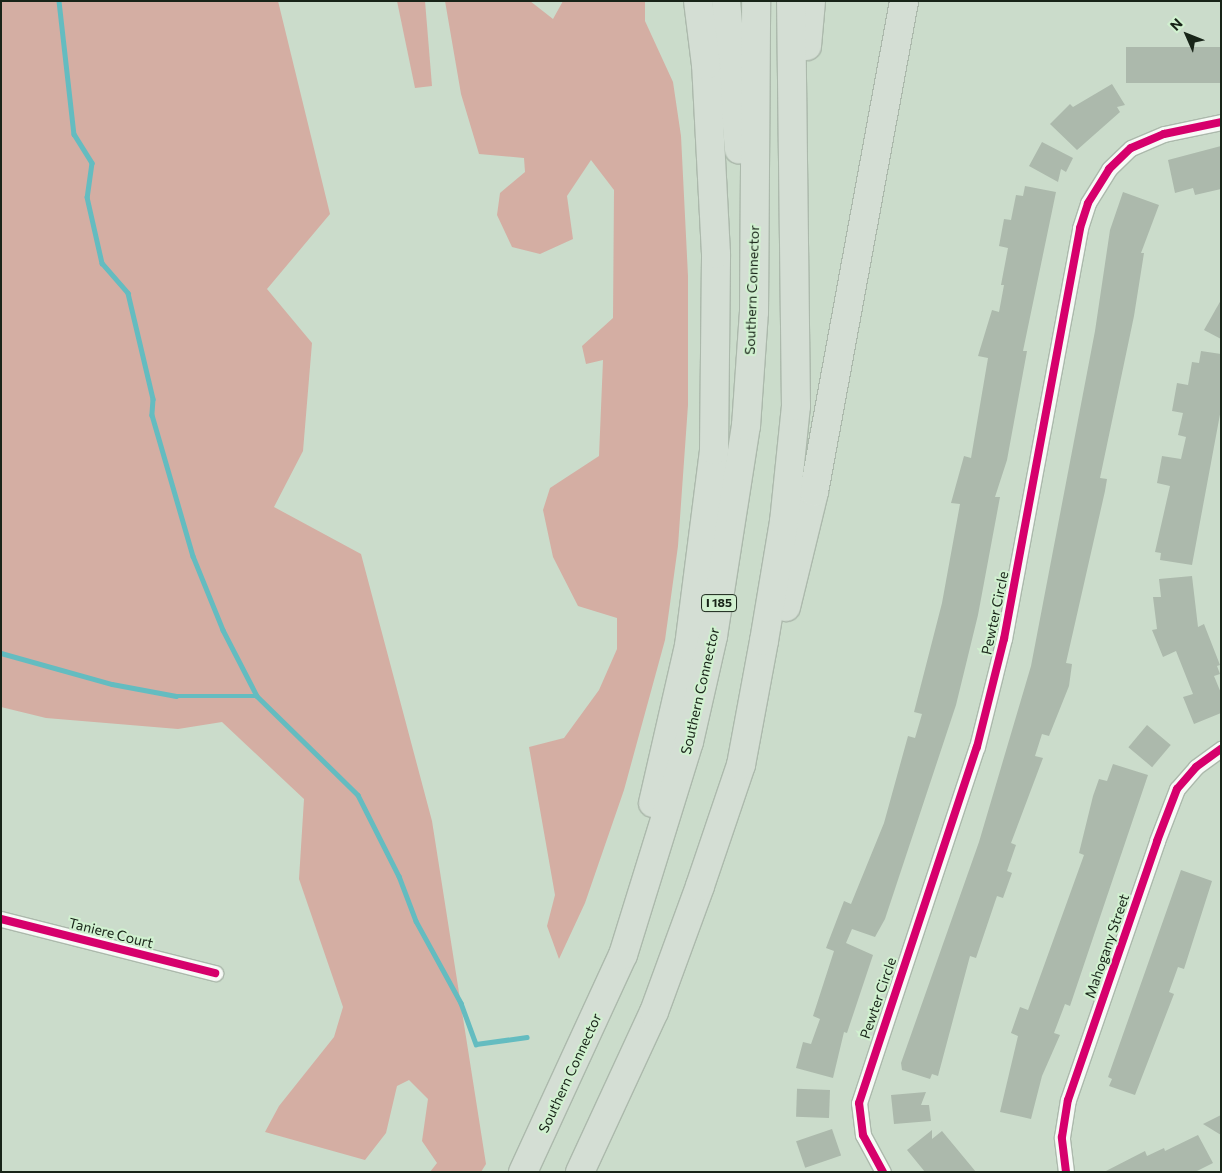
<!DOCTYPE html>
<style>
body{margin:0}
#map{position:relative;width:1222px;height:1173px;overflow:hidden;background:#cbdccb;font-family:Commissioner,sans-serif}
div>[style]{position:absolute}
.forest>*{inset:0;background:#d4aea3}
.stream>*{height:4.5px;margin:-2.25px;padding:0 2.25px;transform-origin:2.25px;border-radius:2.25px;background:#64bcc0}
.building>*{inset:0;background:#acb9ac;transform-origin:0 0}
.roads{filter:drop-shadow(1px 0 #acb9ac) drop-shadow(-1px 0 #acb9ac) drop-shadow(0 1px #acb9ac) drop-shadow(0 -1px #acb9ac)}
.minor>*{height:15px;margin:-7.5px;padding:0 7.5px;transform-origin:7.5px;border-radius:7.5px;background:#f7faf7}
.motorway>*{height:28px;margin:-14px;padding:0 14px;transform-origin:14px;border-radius:14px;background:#d4ded4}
.cycleway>*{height:8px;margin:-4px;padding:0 4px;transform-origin:4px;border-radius:4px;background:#d6006c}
span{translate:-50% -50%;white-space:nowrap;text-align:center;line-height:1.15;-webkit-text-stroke:4px #d1f1d0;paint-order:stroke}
.shield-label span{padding:1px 4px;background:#d1f1d0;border:1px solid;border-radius:4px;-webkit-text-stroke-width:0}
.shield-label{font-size:12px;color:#182418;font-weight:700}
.street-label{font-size:14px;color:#182418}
.frame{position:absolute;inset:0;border:2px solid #182418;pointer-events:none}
.north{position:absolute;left:1162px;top:10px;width:50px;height:50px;-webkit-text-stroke:4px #d1f1d0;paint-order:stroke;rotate:314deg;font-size:14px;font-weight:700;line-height:20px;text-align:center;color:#182418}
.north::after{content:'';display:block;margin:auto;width:18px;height:22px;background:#182418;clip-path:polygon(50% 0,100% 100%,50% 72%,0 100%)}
</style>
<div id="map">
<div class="forest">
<div style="clip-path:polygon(1px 1px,278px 1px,330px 214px,267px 289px,312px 343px,303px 451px,274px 507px,361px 554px,432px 821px,486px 1164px,481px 1172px,430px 1172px,437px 1163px,422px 1141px,428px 1099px,409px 1080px,397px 1086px,386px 1133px,365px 1160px,265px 1132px,279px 1106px,334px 1037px,343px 1007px,299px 879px,304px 799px,222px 722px,178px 729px,46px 718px,1px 707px)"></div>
<div style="clip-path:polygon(397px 1px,425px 1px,432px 86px,415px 88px)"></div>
<div style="clip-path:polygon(445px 1px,530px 1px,553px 19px,563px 1px,645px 1px,645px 21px,673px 82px,681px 136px,688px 276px,688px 405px,678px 546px,665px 640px,624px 790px,585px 903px,559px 959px,547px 926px,555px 895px,529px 747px,564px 738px,599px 690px,617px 649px,617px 618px,578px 606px,553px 557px,543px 510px,550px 488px,599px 456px,603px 360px,586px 364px,582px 346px,613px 318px,614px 190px,591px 160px,567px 196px,573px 239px,540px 254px,512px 247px,497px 215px,500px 193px,525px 172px,524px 158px,479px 154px,461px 94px)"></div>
</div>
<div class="stream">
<div style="left:59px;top:1px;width:134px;rotate:83.6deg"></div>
<div style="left:74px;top:134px;width:34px;rotate:58deg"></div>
<div style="left:92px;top:163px;width:34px;rotate:98deg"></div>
<div style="left:87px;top:197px;width:68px;rotate:77.2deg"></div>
<div style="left:102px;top:263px;width:40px;rotate:49deg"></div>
<div style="left:128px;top:293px;width:109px;rotate:76.7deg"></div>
<div style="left:153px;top:399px;width:16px;rotate:94deg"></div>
<div style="left:152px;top:415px;width:147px;rotate:73.8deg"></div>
<div style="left:193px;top:556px;width:80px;rotate:67.9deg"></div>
<div style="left:223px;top:630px;width:74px;rotate:62.7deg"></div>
<div style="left:257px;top:696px;width:141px;rotate:44.4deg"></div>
<div style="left:358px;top:795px;width:91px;rotate:63.2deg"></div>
<div style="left:399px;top:876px;width:48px;rotate:69.3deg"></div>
<div style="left:416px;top:921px;width:94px;rotate:61.2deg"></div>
<div style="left:461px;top:1003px;width:44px;rotate:69.9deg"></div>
<div style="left:476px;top:1044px;width:51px;rotate:-7.8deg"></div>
<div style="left:1px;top:653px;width:115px;rotate:15.6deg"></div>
<div style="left:112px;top:684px;width:65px;rotate:10.6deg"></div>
<div style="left:176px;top:696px;width:81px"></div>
</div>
<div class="building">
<div style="left:1221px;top:47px;width:36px;height:95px;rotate:90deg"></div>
<div style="clip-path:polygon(1112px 84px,1125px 105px,1117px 107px,1120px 112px,1077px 150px,1050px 124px,1070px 104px,1073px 107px)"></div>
<div style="clip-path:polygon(1042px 142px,1073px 158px,1066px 172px,1061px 169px,1058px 182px,1029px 166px)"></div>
<div style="clip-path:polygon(1221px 146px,1221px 189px,1195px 195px,1193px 188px,1175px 193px,1168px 160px)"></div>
<div style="clip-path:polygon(1025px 186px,1056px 192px,1023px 351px,1027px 351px,1007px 460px,995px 497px,1000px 497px,978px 615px,956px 705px,885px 919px,875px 937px,852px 929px,846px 943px,873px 955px,847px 1033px,844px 1032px,833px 1078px,796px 1068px,803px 1042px,811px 1044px,820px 1019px,813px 1016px,834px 951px,826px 948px,844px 901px,851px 904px,884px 823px,908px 736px,915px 738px,922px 714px,914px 712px,942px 603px,960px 504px,951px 503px,964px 456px,971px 458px,988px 358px,978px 356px,992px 310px,999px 312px,1004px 285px,1001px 285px,1008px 248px,999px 246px,1004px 219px,1011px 220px,1016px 195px,1023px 196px)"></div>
<div style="clip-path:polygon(1123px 192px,1159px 205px,1141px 253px,1144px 253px,1134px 316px,1100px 478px,1107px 479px,1105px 491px,1066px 663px,1072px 664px,1069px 686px,1049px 736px,1042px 734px,1035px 756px,1043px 758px,1011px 843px,1016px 845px,1007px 871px,1012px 873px,1003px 898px,997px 896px,976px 958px,970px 956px,938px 1076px,932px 1074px,930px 1079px,902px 1070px,901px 1063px,979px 842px,1031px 666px,1095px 331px,1110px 230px)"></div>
<div style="clip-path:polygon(1221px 300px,1221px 339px,1204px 330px)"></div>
<div style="clip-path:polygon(1201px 351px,1221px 354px,1221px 409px,1192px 565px,1160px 560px,1161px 553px,1155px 552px,1170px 486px,1157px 483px,1162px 456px,1181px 459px,1186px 437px,1178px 435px,1183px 413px,1172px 411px,1177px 383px,1188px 385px,1192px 362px,1199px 363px)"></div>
<div style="clip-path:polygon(1192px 576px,1198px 627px,1204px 624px,1220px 665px,1217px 666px,1220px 674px,1214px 676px,1221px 693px,1221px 713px,1194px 724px,1183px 697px,1193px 694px,1176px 651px,1163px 657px,1152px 630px,1157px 629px,1153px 597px,1161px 597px,1159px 579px)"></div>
<div style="left:1147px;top:725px;width:31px;height:29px;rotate:40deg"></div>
<div style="clip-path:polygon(1113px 764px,1148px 775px,1070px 1006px,1065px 1004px,1054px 1033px,1060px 1035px,1042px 1076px,1031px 1119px,1000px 1112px,1018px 1036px,1011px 1033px,1020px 1007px,1028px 1010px,1084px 855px,1079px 853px,1093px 796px,1099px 779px,1107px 781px)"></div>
<div style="clip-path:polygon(1181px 870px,1212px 881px,1184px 969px,1178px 967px,1169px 992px,1174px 994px,1135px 1095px,1109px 1086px,1112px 1079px,1108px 1077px)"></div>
<div style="left:830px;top:1090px;width:28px;height:33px;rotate:92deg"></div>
<div style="clip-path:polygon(926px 1092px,921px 1105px,929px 1105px,931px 1121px,894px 1124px,891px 1095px)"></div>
<div style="clip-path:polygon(1221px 1115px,1221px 1135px,1203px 1124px)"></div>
<div style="left:832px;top:1129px;width:28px;height:38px;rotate:71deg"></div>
<div style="clip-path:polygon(932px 1130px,932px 1139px,942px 1131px,976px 1172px,925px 1172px,907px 1150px)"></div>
<div style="clip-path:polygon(1198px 1135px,1213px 1163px,1195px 1172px,1104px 1172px,1145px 1151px,1147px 1156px,1164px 1148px,1165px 1151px)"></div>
</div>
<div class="roads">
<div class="minor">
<div style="left:1px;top:919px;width:221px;rotate:14.2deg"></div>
<div style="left:883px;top:1172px;width:42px;rotate:-118.4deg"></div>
<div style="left:863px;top:1135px;width:32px;rotate:-97deg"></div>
<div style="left:859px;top:1103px;width:375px;rotate:-71.7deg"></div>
<div style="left:977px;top:747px;width:111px;rotate:-76deg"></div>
<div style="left:1004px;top:639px;width:418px;rotate:-79.5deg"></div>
<div style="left:1080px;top:228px;width:26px;rotate:-72deg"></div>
<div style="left:1088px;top:203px;width:40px;rotate:-58deg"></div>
<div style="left:1109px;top:169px;width:30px;rotate:-44deg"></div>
<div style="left:1131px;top:148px;width:36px;rotate:-23deg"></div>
<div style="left:1164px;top:134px;width:58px;rotate:-11.9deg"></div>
<div style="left:1066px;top:1172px;width:35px;rotate:-97deg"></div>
<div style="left:1062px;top:1137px;width:37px;rotate:-81deg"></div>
<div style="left:1068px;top:1100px;width:274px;rotate:-71deg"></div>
<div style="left:1157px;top:841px;width:56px;rotate:-69deg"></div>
<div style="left:1177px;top:789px;width:29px;rotate:-49deg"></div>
<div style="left:1196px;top:767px;width:31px;rotate:-36deg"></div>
</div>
<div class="motorway">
<div style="left:726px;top:1px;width:149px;rotate:85deg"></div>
<div style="left:807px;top:46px;width:45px;rotate:-84.9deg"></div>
<div style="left:786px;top:607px;width:118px;rotate:-76.3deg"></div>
<div style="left:814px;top:492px;width:499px;rotate:-79.6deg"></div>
<div style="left:653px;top:803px;width:161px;rotate:-77.1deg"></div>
<div style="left:689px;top:646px;width:198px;rotate:-82.7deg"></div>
<div style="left:714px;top:450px;width:196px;rotate:-89.4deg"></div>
<div style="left:716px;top:254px;width:189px;rotate:-93deg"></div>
<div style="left:706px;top:65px;width:64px;rotate:-97.1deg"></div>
<div style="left:523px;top:1172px;width:239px;rotate:-65.3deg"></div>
<div style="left:623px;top:955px;width:223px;rotate:-72.8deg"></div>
<div style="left:689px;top:742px;width:109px;rotate:-77.2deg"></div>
<div style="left:713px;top:636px;width:213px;rotate:-81.1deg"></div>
<div style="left:746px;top:426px;width:114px;rotate:-86deg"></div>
<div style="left:754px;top:312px;width:311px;rotate:-89.6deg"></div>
<div style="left:580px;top:1172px;width:176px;rotate:-65.2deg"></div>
<div style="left:654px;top:1012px;width:134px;rotate:-69.9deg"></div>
<div style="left:700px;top:886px;width:128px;rotate:-71.3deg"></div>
<div style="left:741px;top:765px;width:126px;rotate:-79.5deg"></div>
<div style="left:764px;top:641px;width:121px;rotate:-80.5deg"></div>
<div style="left:784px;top:522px;width:117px;rotate:-84.1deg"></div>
<div style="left:796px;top:406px;width:405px;rotate:-90.7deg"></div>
</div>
</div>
<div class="cycleway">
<div style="left:1px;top:919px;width:221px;rotate:14.2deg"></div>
<div style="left:883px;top:1172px;width:42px;rotate:-118.4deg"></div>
<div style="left:863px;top:1135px;width:32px;rotate:-97deg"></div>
<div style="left:859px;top:1103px;width:375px;rotate:-71.7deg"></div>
<div style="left:977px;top:747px;width:111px;rotate:-76deg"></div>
<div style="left:1004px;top:639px;width:418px;rotate:-79.5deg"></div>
<div style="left:1080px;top:228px;width:26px;rotate:-72deg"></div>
<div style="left:1088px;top:203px;width:40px;rotate:-58deg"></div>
<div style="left:1109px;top:169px;width:30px;rotate:-44deg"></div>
<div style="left:1131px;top:148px;width:36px;rotate:-23deg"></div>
<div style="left:1164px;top:134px;width:58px;rotate:-11.9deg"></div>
<div style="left:1066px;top:1172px;width:35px;rotate:-97deg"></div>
<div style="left:1062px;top:1137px;width:37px;rotate:-81deg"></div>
<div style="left:1068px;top:1100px;width:274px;rotate:-71deg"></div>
<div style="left:1157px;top:841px;width:56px;rotate:-69deg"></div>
<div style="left:1177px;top:789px;width:29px;rotate:-49deg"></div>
<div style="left:1196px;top:767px;width:31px;rotate:-36deg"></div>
</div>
<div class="shield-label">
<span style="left:719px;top:603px">I 185</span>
</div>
<div class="street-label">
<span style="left:752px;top:290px;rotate:-88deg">Southern Connector</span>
<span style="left:995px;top:613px;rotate:-78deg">Pewter Circle</span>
<span style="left:700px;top:691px;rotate:-77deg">Southern Connector</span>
<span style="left:111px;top:933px;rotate:14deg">Taniere Court</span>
<span style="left:1107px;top:946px;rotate:-71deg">Mahogany Street</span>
<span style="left:878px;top:998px;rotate:-71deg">Pewter Circle</span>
<span style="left:570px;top:1073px;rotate:-65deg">Southern Connector</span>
</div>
<div class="frame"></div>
<div class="north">N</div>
</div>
